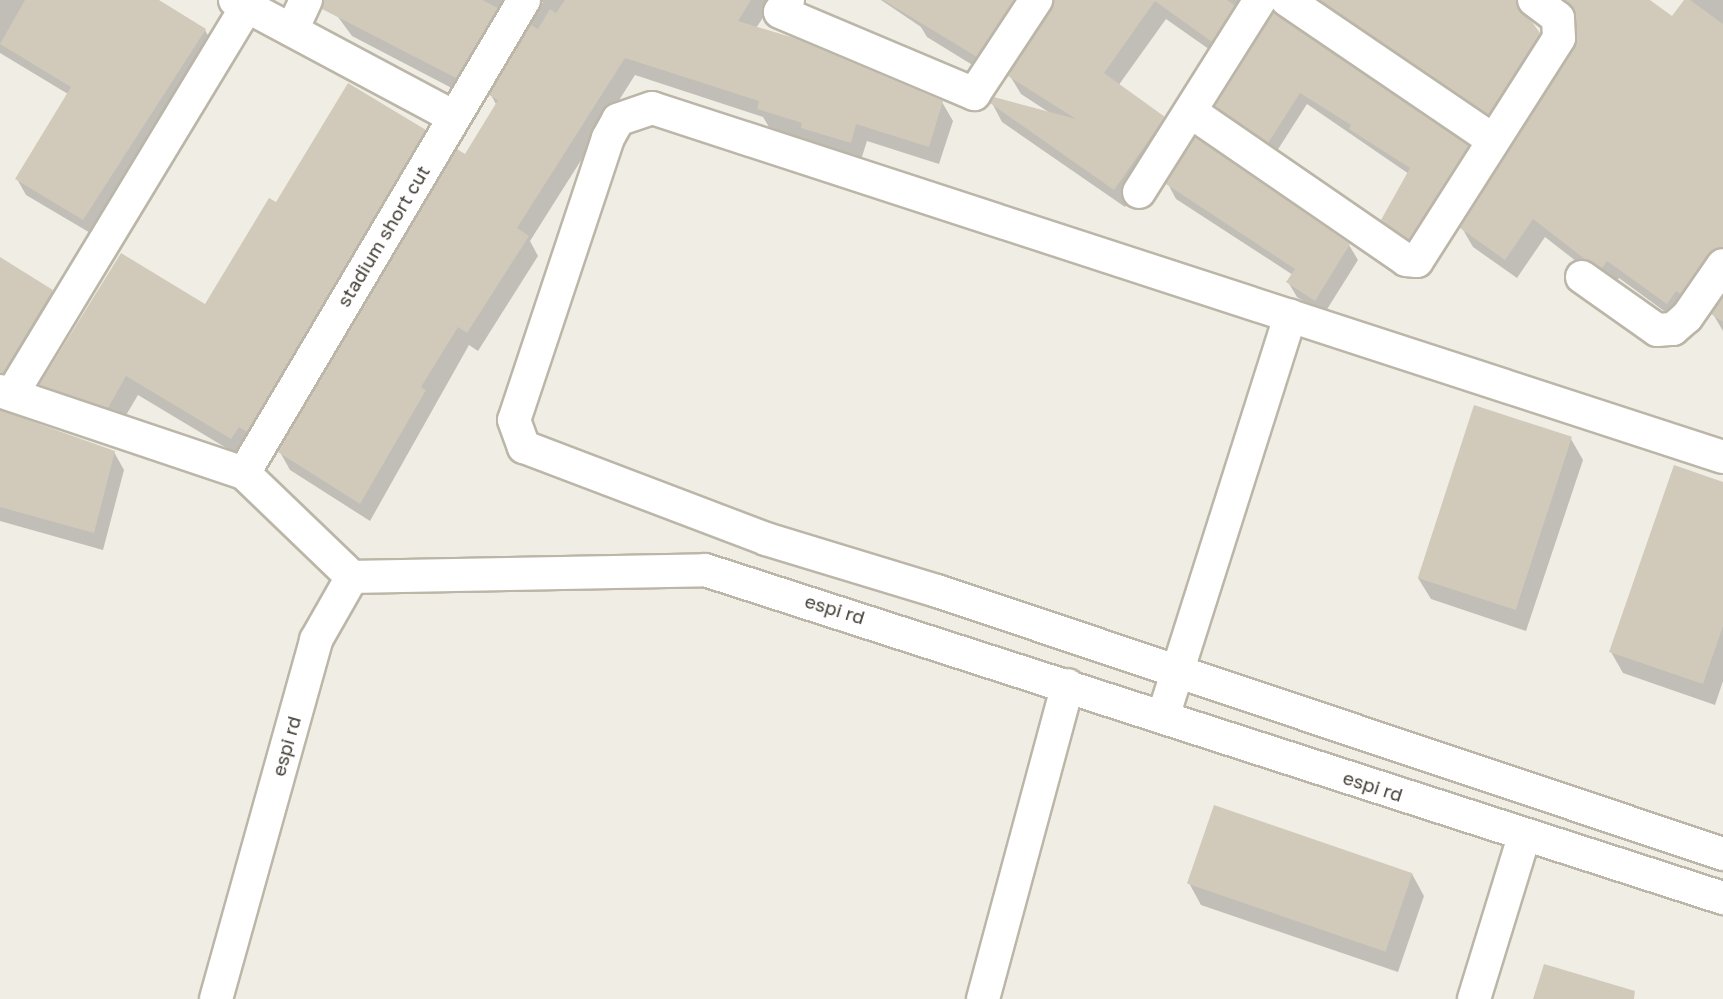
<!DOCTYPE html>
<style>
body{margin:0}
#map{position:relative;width:1723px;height:999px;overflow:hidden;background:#f0eee4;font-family:"Golos Text",sans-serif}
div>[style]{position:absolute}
.shadow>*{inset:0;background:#0003}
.building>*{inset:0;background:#d1cabb;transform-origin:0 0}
.roads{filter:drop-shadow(2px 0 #bbb6a8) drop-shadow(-2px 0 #bbb6a8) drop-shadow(0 2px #bbb6a8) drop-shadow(0 -2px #bbb6a8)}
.street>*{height:32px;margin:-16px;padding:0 16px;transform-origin:16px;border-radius:16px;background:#fff}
span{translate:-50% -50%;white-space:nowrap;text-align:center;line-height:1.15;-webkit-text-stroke:6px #fff;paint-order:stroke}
.street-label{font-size:19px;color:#423e35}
</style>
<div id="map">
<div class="shadow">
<div style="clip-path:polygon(0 0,156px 0,205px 30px,214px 46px,92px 234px,26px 195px,17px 179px,68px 94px,0 53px)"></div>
<div style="clip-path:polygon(308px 0,775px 0,756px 28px,942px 102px,953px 121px,939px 164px,867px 141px,861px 160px,769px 127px,763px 117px,635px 75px,530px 241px,538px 256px,478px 351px,469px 345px,370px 521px,290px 470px,280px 452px,497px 106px,491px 95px,543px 2px,525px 2px,467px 96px,352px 36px,327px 2px)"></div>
<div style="clip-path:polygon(881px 0,1047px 0,987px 74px,927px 37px,921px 27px)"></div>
<div style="clip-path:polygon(1049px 0,1263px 0,1223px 59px,1166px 19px,1118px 86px,1163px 118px,1174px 137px,1125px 207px,1002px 122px,992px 103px,1050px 113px,1021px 94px,1010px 76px,1054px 2px)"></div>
<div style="clip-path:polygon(1318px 0,1648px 0,1673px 19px,1686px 0,1723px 0,1723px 271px,1679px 322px,1619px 278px,1613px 286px,1599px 279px,1545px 237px,1517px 278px,1473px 247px,1462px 228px,1576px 48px,1576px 20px,1549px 0,1530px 8px,1528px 20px,1550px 48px,1500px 133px,1327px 15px)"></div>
<div style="clip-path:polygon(1275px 15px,1467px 147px,1474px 159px,1416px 251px,1390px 233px,1383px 220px,1409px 174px,1307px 104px,1275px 154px,1224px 118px,1217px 106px)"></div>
<div style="clip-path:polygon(424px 132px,436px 151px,243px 458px,138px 395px,119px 427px,52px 404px,41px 385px,206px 306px,276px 205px)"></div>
<div style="clip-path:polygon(1168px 184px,1349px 245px,1358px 260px,1324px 314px,1297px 297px,1288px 282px,1293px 275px,1176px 199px)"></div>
<div style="clip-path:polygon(0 260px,52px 292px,62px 309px,0 393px)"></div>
<div style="clip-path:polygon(1723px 299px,1723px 331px,1713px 314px)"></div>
<div style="clip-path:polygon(0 410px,114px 452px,124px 470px,103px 550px,0 521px)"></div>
<div style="clip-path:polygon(1571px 439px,1583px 460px,1526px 631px,1431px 599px,1418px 578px)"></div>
<div style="clip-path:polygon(1723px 484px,1723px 681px,1715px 705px,1623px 673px,1611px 652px)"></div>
<div style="clip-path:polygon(1412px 874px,1424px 896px,1398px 972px,1201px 905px,1189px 883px)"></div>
</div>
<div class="building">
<div style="clip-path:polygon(25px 0,159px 0,206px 29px,83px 220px,15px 179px,71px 87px,0 44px)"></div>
<div style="clip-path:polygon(324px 0,482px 0,498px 8px,456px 78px,322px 9px)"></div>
<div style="clip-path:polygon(565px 0,751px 0,738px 21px,794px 38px,943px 101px,929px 147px,856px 124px,851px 143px,801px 128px,802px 123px,757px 109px,759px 101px,625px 58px,517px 228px,529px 236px,467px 333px,458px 327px,421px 387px,426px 390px,360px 504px,278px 452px,457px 149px,465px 154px,498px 100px,489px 95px,531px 25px,538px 29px,550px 9px,556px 13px)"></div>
<div style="clip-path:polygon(883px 0,1014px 0,977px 57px)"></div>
<div style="clip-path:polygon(1054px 0,1227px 0,1235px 6px,1212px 42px,1155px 1px,1104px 73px,1165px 117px,1114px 190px,990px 103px,994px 97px,1076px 119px,1008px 76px)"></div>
<div style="clip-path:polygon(1320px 0,1516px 0,1540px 33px,1488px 115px)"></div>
<div style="clip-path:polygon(1565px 0,1650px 0,1672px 16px,1684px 0,1690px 0,1723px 24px,1723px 247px,1708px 254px,1681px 294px,1676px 291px,1667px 304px,1607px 261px,1602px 268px,1586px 260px,1533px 219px,1505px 260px,1460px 228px,1574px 48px,1576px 17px)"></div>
<div style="clip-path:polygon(1274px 12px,1469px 146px,1409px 240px,1381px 220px,1410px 168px,1349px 129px,1351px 125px,1300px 93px,1268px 143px,1215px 106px)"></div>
<div style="clip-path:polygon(348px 83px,426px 130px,247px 432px,239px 427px,231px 439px,126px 376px,108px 408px,39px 385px,121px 253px,205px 304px,269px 198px,276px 202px)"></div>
<div style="clip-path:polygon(1195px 137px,1350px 244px,1315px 301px,1286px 282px,1295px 269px,1166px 184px)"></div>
<div style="clip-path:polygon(0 257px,53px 290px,3px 373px,0 373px)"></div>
<div style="clip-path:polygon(1723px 297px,1723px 322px,1711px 314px)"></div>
<div style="left:1474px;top:405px;width:103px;height:182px;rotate:18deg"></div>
<div style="clip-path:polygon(0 410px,115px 451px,94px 533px,0 507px)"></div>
<div style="clip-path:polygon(1674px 465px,1723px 482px,1723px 626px,1703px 684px,1609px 652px)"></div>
<div style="left:1214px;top:805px;width:210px;height:83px;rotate:19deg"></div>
<div style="clip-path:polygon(1544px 964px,1635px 991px,1634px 999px,1533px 999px)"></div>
</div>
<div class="roads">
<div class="street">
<div style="left:235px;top:0;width:248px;rotate:28.1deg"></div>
<div style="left:788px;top:0;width:14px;rotate:124deg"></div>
<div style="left:780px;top:12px;width:211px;rotate:22.9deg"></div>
<div style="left:974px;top:94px;width:113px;rotate:-56.6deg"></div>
<div style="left:1287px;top:0;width:249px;rotate:34.2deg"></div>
<div style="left:292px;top:30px;width:33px;rotate:-65deg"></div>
<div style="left:1191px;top:112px;width:261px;rotate:34.5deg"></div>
<div style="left:1406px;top:260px;width:11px;rotate:5deg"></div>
<div style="left:1417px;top:261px;width:264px;rotate:-57.5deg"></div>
<div style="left:1559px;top:38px;width:20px;rotate:-93deg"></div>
<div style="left:1558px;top:18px;width:30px;rotate:-143deg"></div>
<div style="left:1139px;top:192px;width:227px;rotate:-57.8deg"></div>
<div style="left:1582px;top:277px;width:92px;rotate:35.2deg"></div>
<div style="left:1657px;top:330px;width:16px;rotate:-4deg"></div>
<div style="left:1673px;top:329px;width:18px;rotate:-41deg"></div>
<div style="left:1687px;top:317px;width:63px;rotate:-55.3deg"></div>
<div style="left:0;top:391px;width:257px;rotate:18.6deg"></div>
<div style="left:244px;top:473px;width:150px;rotate:43.9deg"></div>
<div style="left:12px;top:394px;width:454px;rotate:-58.8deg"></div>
<div style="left:1723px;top:457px;width:1126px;rotate:-161.95deg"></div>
<div style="left:652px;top:108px;width:36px;rotate:161deg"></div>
<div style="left:618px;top:120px;width:21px;rotate:119deg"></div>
<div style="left:608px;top:138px;width:297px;rotate:108.4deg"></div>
<div style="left:514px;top:420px;width:29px;rotate:70deg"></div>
<div style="left:524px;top:447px;width:259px;rotate:20.8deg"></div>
<div style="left:766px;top:539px;width:179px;rotate:16.9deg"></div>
<div style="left:937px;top:591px;width:829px;rotate:18.5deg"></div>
<div style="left:244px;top:473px;width:550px;rotate:-59.38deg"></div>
<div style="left:1163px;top:717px;width:421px;rotate:-72.4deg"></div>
<div style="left:216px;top:999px;width:373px;rotate:-74.4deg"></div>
<div style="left:316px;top:640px;width:73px;rotate:-60.3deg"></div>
<div style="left:352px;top:577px;width:353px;rotate:-1.1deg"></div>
<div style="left:705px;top:570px;width:1070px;rotate:17.86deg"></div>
<div style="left:983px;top:999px;width:325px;rotate:-74.9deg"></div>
<div style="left:1474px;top:999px;width:170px;rotate:-72.9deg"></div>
</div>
</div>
<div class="street-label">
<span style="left:383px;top:236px;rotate:-59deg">stadium short cut</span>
<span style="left:835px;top:609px;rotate:17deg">espi rd</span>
<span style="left:286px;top:746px;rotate:-74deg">espi rd</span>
<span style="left:1373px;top:786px;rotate:18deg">espi rd</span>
</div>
</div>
